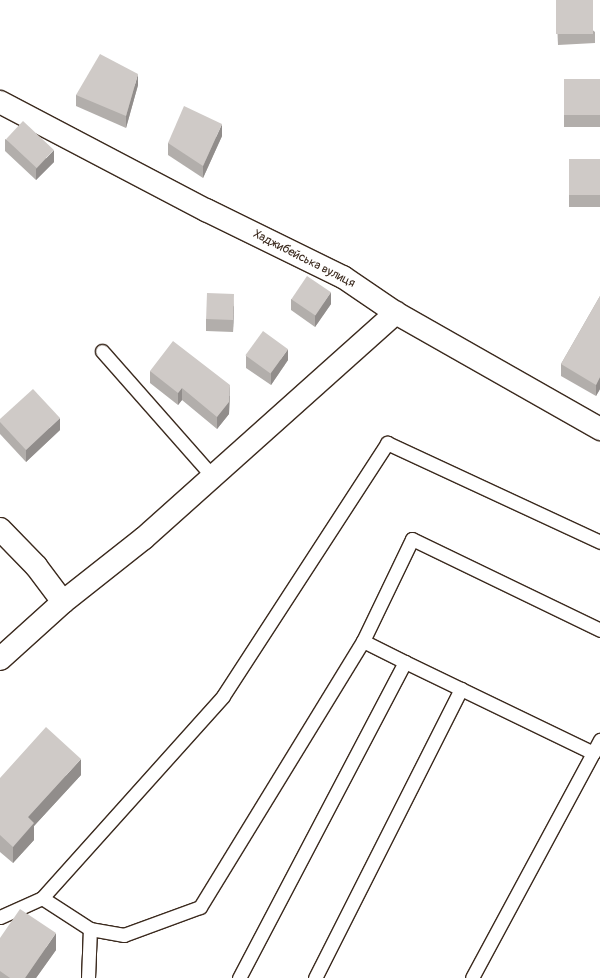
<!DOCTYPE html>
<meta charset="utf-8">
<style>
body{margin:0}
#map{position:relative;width:600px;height:978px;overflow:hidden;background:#fff;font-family:Pangolin,sans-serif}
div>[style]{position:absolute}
.roads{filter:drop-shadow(1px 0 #3b2a1e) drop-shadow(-1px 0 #3b2a1e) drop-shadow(0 1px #3b2a1e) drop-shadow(0 -1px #3b2a1e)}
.lane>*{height:13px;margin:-6.5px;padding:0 6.5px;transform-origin:6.5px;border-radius:6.5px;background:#fff}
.street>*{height:22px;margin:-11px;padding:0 11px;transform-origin:11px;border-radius:11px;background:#fff}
.wall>*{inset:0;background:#b2aeab;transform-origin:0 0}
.shaded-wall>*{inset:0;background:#918d8b}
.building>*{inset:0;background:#cfcac7;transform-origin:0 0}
span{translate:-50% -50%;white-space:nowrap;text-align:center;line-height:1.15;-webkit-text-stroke:4px #fff;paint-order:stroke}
.street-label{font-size:12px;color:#3b2a1e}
</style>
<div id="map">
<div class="roads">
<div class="lane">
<div style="left:102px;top:351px;width:168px;rotate:48.6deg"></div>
<div style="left:363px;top:641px;width:113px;rotate:-64.3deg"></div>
<div style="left:412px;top:539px;width:209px;rotate:25.8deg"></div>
<div style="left:405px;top:662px;width:47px;rotate:-153.4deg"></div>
<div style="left:363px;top:641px;width:312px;rotate:121.5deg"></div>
<div style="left:200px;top:907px;width:81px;rotate:159.8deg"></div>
<div style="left:124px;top:935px;width:35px;rotate:-170deg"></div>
<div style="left:90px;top:929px;width:57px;rotate:-147.1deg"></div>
<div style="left:42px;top:898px;width:271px;rotate:-48.1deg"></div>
<div style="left:223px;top:696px;width:302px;rotate:-57deg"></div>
<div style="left:387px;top:443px;width:235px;rotate:24.9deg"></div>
<div style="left:593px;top:753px;width:15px;rotate:-62deg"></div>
<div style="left:0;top:917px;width:46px;rotate:-24.3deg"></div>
<div style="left:88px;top:978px;width:49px;rotate:-87.7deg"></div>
<div style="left:239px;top:978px;width:357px;rotate:-62.3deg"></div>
<div style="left:405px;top:662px;width:209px;rotate:25.8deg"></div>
<div style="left:593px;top:753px;width:255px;rotate:118.3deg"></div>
<div style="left:315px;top:978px;width:324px;rotate:-63.2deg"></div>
</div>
<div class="street">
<div style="left:0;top:102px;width:233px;rotate:27.7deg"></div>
<div style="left:206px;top:210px;width:153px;rotate:26.1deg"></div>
<div style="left:343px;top:277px;width:64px;rotate:34.2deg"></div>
<div style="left:396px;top:313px;width:235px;rotate:29.6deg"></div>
<div style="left:0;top:529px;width:52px;rotate:45.8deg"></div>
<div style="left:36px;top:566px;width:45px;rotate:53.1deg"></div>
<div style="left:0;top:659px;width:85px;rotate:-42.1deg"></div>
<div style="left:63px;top:602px;width:103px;rotate:-38.3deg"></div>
<div style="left:144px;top:538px;width:338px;rotate:-41.8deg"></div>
</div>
</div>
<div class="wall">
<div style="clip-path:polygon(556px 0,595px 32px,595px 43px,558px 45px)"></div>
<div style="left:600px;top:79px;width:48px;height:36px;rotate:90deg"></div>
<div style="clip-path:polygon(138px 85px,126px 128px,76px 106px,76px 95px)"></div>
<div style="clip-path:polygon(222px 136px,203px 178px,168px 155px,168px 143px)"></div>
<div style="clip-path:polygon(5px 139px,54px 162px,36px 180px,5px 151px)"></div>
<div style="left:600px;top:159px;width:48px;height:31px;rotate:90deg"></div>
<div style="clip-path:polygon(600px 296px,600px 389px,596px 396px,561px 376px,561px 364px)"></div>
<div style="clip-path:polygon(291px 299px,331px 304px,315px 327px,291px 310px)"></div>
<div style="clip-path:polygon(234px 306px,233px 332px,206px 331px,206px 319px)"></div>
<div style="clip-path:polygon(246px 356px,288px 360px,271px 385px,246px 368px)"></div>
<div style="clip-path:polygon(150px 371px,230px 396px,229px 414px,217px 429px,182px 400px,178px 405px,150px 383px)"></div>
<div style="clip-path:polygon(0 419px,60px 430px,26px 462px,0 434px)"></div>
<div style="clip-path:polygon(81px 775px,34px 826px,34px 840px,13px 863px,0 852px,0 778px)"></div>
<div style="clip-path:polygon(0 938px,56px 950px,36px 978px,0 978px)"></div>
</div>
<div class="shaded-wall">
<div style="clip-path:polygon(138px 74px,138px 85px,126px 128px,126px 116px)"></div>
<div style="clip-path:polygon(222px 124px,222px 136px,203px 178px,203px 166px)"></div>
<div style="clip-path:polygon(54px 150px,54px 162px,36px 180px,36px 169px)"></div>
<div style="clip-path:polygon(331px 292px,331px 304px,315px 327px,315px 315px)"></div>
<div style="clip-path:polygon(234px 294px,234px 306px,233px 332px,233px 321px)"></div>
<div style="clip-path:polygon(288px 349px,288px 360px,271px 385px,271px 373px)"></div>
<div style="clip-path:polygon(600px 377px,600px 389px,596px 396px,596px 385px)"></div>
<div style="clip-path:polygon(230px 385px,229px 414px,217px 429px,217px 417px)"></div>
<div style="clip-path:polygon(182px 388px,182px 400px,178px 405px,178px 393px)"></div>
<div style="clip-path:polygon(60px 418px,60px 430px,26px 462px,26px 450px)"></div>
<div style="clip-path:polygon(81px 759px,81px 775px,34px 826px,34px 840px,13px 863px,13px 847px,28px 817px)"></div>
<div style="clip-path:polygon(56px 933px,56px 950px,36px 978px,25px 978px)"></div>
</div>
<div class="building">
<div style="left:556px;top:0;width:37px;height:34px"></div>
<div style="clip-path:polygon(100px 54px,138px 74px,126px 116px,76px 95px)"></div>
<div style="left:600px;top:79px;width:36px;height:36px;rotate:90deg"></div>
<div style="clip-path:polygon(184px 106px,222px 124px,203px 166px,168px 143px)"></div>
<div style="left:23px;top:121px;width:42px;height:25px;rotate:43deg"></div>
<div style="left:600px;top:159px;width:36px;height:31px;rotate:90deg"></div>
<div style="left:307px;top:276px;width:29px;height:28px;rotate:34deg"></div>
<div style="left:207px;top:293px;width:27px;height:26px;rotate:2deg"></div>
<div style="clip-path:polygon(600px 296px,600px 377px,596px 385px,561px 364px)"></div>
<div style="left:263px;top:331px;width:31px;height:30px;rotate:36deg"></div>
<div style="clip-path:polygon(173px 341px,230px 385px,229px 402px,217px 417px,182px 388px,178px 393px,150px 371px)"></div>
<div style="clip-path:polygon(33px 389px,60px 418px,26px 450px,0 422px,0 419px)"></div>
<div style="clip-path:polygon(46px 727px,81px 759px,28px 817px,34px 823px,13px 847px,0 835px,0 778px)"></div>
<div style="clip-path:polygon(20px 909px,56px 933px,25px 978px,10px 978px,0 971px,0 938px)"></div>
</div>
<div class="street-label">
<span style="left:304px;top:259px;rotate:27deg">Хаджибейська вулиця</span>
</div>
</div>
